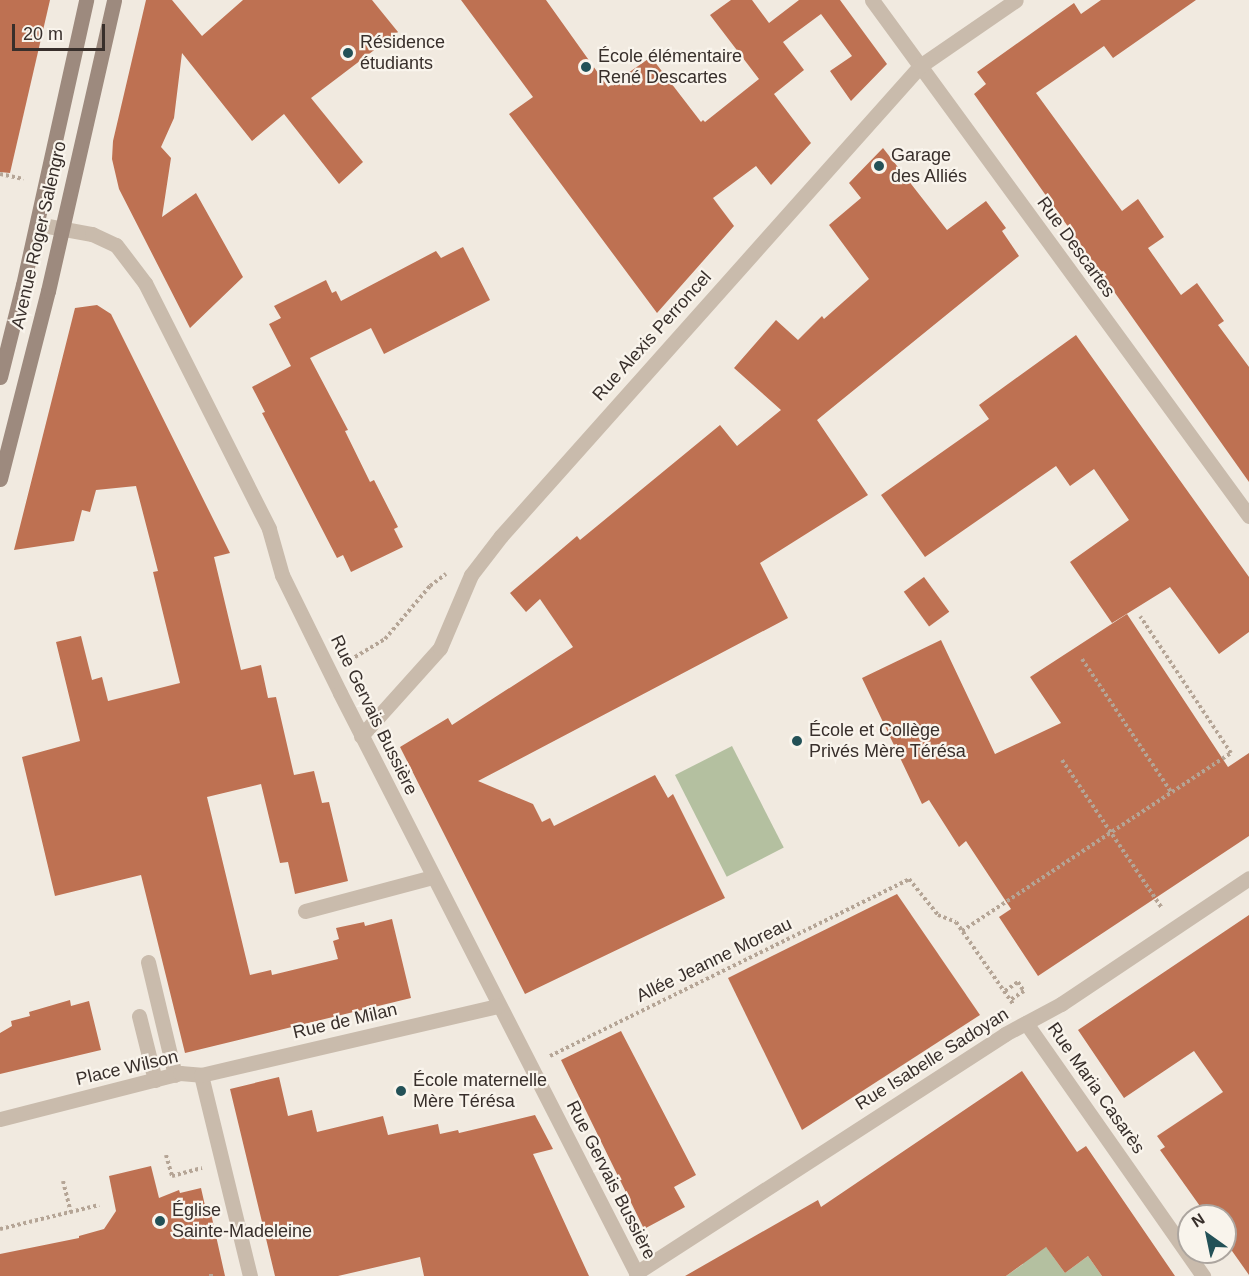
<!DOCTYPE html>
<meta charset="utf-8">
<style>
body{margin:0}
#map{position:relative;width:1249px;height:1276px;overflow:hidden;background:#f1eae0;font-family:Helvetica,sans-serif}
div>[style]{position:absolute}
.green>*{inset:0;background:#b4c0a0;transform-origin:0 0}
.building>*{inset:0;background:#be7152;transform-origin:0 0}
.path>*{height:4px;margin-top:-2px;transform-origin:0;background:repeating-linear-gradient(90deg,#b5a596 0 3px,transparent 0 6px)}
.service>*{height:15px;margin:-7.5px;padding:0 7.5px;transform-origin:7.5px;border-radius:7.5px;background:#c9bbac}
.minor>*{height:15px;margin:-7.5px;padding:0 7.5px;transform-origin:7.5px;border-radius:7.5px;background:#c9bbac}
.secondary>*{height:15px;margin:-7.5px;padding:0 7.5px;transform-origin:7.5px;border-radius:7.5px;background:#9d8a7e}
.dots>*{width:16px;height:16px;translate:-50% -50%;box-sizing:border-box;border:3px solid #f9f4ec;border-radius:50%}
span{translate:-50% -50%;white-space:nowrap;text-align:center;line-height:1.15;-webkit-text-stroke:4.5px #f9f4ec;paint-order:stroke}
.poi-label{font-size:18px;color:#382f2b}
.left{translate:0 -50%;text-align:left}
.street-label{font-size:18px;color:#382f2b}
.north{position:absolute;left:1177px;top:1204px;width:60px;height:60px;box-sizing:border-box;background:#f9f4ec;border:2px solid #aca59f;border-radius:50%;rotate:327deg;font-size:16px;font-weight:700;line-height:24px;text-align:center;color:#382f2b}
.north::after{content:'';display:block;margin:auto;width:21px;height:27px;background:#235157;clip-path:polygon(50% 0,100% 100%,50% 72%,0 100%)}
.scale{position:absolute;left:12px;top:24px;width:93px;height:27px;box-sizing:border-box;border:3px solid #382f2b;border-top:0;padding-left:8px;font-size:18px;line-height:21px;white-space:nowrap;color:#382f2b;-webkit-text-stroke:4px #f9f4ec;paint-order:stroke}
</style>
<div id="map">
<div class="green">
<div style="left:732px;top:746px;width:114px;height:64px;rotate:63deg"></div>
<div style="clip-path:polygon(1039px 1237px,1065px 1273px,1088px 1256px,1102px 1276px,1006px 1276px,1023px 1264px,1016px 1253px)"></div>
</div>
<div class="building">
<div style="clip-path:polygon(0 0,50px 0,10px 173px,0 172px)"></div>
<div style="clip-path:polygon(146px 0,172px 0,202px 36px,243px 0,372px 0,398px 32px,311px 98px,363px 162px,339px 184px,284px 114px,252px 141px,182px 53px,174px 118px,161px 147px,171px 158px,162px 217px,196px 193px,243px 277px,190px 328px,119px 189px,112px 159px,113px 141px)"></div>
<div style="clip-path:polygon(461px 0,546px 0,608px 87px,651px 57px,701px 122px,703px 120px,705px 122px,759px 79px,710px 15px,731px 0,752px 0,769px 23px,799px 0,840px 0,887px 64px,851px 101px,830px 71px,852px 56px,821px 14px,783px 42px,804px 70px,774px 94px,811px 143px,771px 185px,756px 166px,713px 198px,734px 226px,657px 313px,509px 114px,533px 97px)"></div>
<div style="clip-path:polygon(1101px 0,1196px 0,1113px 58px,1104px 46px,1036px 93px,1122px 211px,1138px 199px,1164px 237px,1148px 248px,1181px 295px,1197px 283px,1224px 321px,1218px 325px,1249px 367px,1249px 482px,974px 94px,986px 84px,977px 72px,1074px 3px,1081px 14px)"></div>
<div style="clip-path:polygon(883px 148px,947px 230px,986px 201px,1006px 228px,1002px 231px,1019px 256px,817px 420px,868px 495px,760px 563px,788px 618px,478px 781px,533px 804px,542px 822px,550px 818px,554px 826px,655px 775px,668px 798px,673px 794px,725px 898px,525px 994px,400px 747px,448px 718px,452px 725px,573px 647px,540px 599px,526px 612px,510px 593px,577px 536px,580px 540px,720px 425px,737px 446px,781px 410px,734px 368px,776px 320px,798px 340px,822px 316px,824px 319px,869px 279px,829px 225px,861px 198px,849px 183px)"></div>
<div style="clip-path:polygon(463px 247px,490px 300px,384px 354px,371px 328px,310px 358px,348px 430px,345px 431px,370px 482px,374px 480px,398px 527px,394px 529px,403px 547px,351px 572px,343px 555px,337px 558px,262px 413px,265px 412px,252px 387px,291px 366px,269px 324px,281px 318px,274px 306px,326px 280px,332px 293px,336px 291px,341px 301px,436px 251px,441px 258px)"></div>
<div style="clip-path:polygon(97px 305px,111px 314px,230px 553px,214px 557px,241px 670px,261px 665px,268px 698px,276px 697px,294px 775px,314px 771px,322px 803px,329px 802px,348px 881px,295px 894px,288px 862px,280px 863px,261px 784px,207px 797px,250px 975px,271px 970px,272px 975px,338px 959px,333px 941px,339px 939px,336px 928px,364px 922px,365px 926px,392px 919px,411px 998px,185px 1053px,141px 875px,55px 896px,22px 757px,80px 741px,56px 642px,81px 636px,92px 680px,102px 677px,108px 701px,180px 683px,153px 572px,158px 571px,136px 486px,96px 490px,90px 512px,82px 510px,74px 541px,14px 550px,75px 308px)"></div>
<div style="clip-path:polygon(1076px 335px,1249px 577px,1249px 632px,1219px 654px,1170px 587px,1112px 623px,1070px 562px,1129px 520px,1094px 469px,1070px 486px,1056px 466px,925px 557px,881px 495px,989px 419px,979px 405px)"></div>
<div style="left:924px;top:577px;width:43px;height:25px;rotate:54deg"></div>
<div style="clip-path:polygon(1127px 614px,1228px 767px,1249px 753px,1249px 836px,1038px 976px,999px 917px,1011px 909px,966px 841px,959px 847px,929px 800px,922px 804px,862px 678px,941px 640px,995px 754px,1061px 723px,1030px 677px)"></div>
<div style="clip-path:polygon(897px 894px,980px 1015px,802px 1130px,728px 978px)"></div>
<div style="clip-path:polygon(1249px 915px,1249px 1275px,1225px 1241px,1225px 1216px,1207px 1216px,1160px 1150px,1165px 1147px,1157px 1136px,1223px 1092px,1194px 1051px,1124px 1098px,1078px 1030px)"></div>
<div style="clip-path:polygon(70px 1000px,71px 1006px,89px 1001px,101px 1050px,0 1074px,0 1033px,12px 1026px,11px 1021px,30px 1016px,29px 1012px)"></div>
<div style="clip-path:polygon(621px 1031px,696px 1175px,674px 1187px,685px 1207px,644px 1229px,561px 1060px)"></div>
<div style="clip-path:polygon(1022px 1071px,1077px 1152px,1086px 1146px,1175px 1276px,1102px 1276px,1088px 1256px,1065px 1273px,1046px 1247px,1006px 1276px,685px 1276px,818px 1200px,821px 1207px)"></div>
<div style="clip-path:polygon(279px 1077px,288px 1116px,312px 1110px,317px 1132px,383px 1116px,388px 1135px,438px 1124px,440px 1134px,458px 1130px,459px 1133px,535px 1115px,553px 1149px,533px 1154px,589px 1276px,424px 1276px,420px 1257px,338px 1276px,275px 1276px,230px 1089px)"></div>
<div style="clip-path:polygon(151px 1166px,159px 1198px,179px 1190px,180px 1193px,201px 1188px,206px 1210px,210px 1209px,225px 1276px,0 1276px,0 1254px,79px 1238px,79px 1236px,104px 1229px,116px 1211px,109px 1176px)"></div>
</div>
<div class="path">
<div style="left:0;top:174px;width:24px;rotate:12deg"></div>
<div style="left:1082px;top:659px;width:160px;rotate:56.2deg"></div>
<div style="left:350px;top:660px;width:41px;rotate:-31deg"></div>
<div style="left:385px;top:639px;width:70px;rotate:-49.7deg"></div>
<div style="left:430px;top:586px;width:20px;rotate:-37deg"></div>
<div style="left:1062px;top:760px;width:179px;rotate:56deg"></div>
<div style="left:962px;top:931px;width:323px;rotate:-33.5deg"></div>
<div style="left:1231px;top:753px;width:164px;rotate:-123.6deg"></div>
<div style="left:1005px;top:991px;width:16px;rotate:-35deg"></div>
<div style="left:1018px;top:982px;width:6px;rotate:59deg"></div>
<div style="left:1021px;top:987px;width:5px;rotate:53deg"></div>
<div style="left:1024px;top:991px;width:17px;rotate:147deg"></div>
<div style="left:550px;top:1056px;width:400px;rotate:-26.2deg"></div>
<div style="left:909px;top:879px;width:46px;rotate:51.1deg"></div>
<div style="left:938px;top:915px;width:19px;rotate:21deg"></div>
<div style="left:956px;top:922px;width:100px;rotate:55.2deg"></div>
<div style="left:166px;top:1155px;width:22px;rotate:74deg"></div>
<div style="left:172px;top:1176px;width:31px;rotate:-15deg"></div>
<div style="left:63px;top:1181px;width:32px;rotate:76deg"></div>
<div style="left:0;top:1229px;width:102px;rotate:-13.6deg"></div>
<div style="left:211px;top:1274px;width:2px;rotate:90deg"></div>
</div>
<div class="service">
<div style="left:305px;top:911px;width:132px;rotate:-14.9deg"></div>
<div style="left:148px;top:962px;width:116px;rotate:76.6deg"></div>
<div style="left:139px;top:1016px;width:66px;rotate:76deg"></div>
</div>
<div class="minor">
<div style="left:872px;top:0;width:639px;rotate:53.85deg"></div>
<div style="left:37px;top:224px;width:56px;rotate:10.3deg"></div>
<div style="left:92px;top:234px;width:26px;rotate:25deg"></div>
<div style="left:116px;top:245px;width:48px;rotate:52.7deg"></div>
<div style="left:145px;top:283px;width:275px;rotate:63.2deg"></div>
<div style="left:269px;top:529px;width:48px;rotate:74.2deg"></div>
<div style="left:282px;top:575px;width:131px;rotate:63.8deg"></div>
<div style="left:340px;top:693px;width:655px;rotate:62.93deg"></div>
<div style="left:361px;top:736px;width:118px;rotate:-48.1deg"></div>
<div style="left:440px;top:648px;width:79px;rotate:-67deg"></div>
<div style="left:471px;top:575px;width:49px;rotate:-52.4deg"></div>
<div style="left:501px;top:536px;width:630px;rotate:-48.28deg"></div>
<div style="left:920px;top:66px;width:116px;rotate:-34.5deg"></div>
<div style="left:1026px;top:1023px;width:309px;rotate:55deg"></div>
<div style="left:201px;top:1075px;width:207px;rotate:76.3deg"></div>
<div style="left:0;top:1119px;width:186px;rotate:-14.3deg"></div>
<div style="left:180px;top:1073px;width:21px;rotate:5deg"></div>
<div style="left:201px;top:1075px;width:305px;rotate:-13.1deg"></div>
<div style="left:636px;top:1273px;width:440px;rotate:-32.9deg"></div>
<div style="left:1005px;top:1034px;width:64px;rotate:-28.2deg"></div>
<div style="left:1061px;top:1004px;width:226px;rotate:-33.8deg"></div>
</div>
<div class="secondary">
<div style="left:0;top:377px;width:95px;rotate:-76deg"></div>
<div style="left:23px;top:285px;width:292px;rotate:-77.5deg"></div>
<div style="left:0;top:479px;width:194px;rotate:-75.7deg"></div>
<div style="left:48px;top:291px;width:298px;rotate:-77.2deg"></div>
</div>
<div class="dots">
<div style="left:348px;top:53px;background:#235157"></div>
<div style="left:586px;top:67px;background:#235157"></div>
<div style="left:879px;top:166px;background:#235157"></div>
<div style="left:797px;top:741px;background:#235157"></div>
<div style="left:401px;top:1091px;background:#235157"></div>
<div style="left:160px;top:1221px;background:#235157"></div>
</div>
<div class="poi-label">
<span class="left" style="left:360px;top:53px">Résidence<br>étudiants</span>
<span class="left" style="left:598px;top:67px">École élémentaire<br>René Descartes</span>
<span class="left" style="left:891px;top:166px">Garage<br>des Alliés</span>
<span class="left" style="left:809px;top:741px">École et Collège<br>Privés Mère Térésa</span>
<span class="left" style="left:413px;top:1091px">École maternelle<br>Mère Térésa</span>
<span class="left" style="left:172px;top:1221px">Église<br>Sainte-Madeleine</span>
</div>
<div class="street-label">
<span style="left:39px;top:235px;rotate:-77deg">Avenue Roger Salengro</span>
<span style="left:1076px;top:247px;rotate:54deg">Rue Descartes</span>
<span style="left:652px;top:336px;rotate:-48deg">Rue Alexis Perroncel</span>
<span style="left:374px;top:715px;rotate:64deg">Rue Gervais Bussière</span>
<span style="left:714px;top:960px;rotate:-26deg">Allée Jeanne Moreau</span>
<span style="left:345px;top:1021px;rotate:-13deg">Rue de Milan</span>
<span style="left:932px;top:1059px;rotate:-32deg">Rue Isabelle Sadoyan</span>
<span style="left:127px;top:1068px;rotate:-13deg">Place Wilson</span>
<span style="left:1096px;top:1088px;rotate:55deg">Rue Maria Casarès</span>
<span style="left:611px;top:1180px;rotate:63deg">Rue Gervais Bussière</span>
</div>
<div class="north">N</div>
<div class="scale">20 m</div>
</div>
